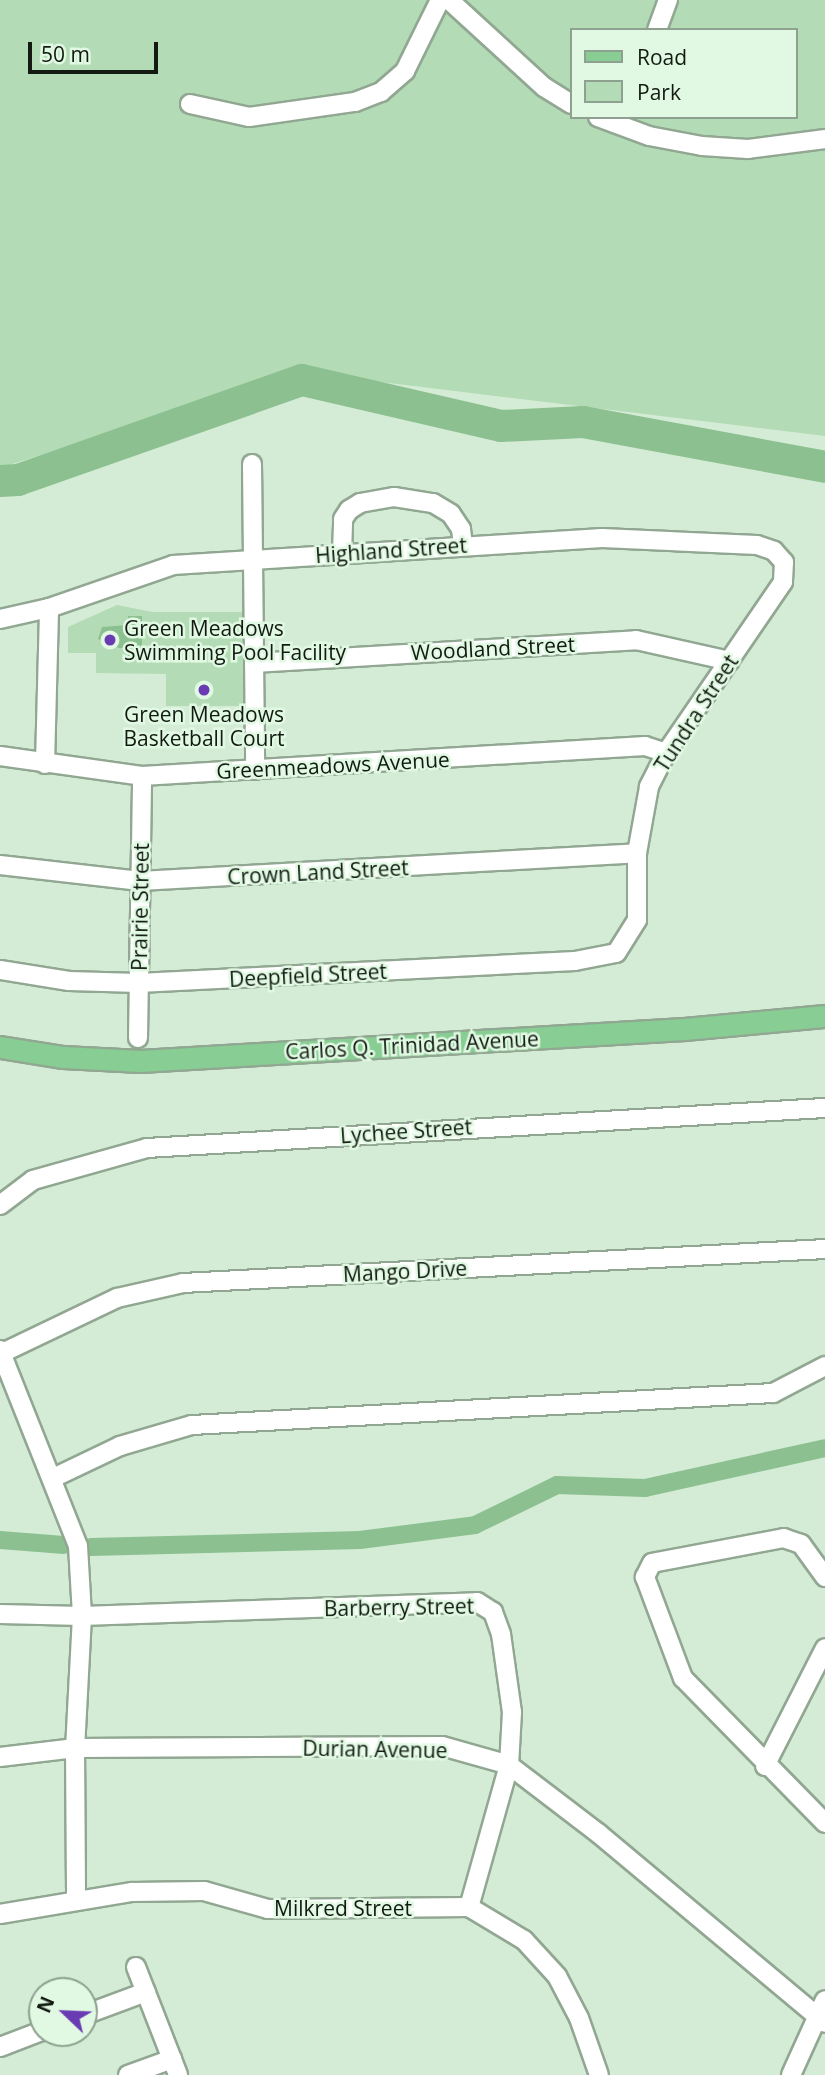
<!DOCTYPE html>
<style>
body{margin:0}
#map{position:relative;width:825px;height:2075px;overflow:hidden;background:#d4ecd5;font-family:"Open Sans",sans-serif}
div>[style]{position:absolute}
.green>*{inset:0;background:#b3dbb5}
.water>*{inset:0;background:#8cc090}
.canal>*{height:18px;margin:-9px;padding:0 9px;transform-origin:9px;border-radius:9px;background:#8cc090}
.river>*{height:32px;margin:-16px;padding:0 16px;transform-origin:16px;border-radius:16px;background:#8cc090}
.roads{filter:drop-shadow(2px 0 #91a792) drop-shadow(-2px 0 #91a792) drop-shadow(0 2px #91a792) drop-shadow(0 -2px #91a792)}
.minor>*{height:18px;margin:-9px;padding:0 9px;transform-origin:9px;border-radius:9px;background:#fff}
.major>*{height:21px;margin:-10.5px;padding:0 10.5px;transform-origin:10.5px;border-radius:10.5px;background:#87cd94}
.dots>*{width:19px;height:19px;translate:-50% -50%;box-sizing:border-box;border:4px solid #e1f9e2;border-radius:50%}
span{translate:-50% -50%;white-space:nowrap;text-align:center;line-height:1.15;-webkit-text-stroke:5px #e1f9e2;paint-order:stroke}
.street-label{font-size:21px;color:#121a12}
.poi-label{font-size:21px;color:#121a12}
.left{translate:0 -50%;text-align:left}
.legend{position:absolute;left:570px;top:28px;width:228px;height:91px;box-sizing:border-box;background:#e1f9e2;border:2px solid #8ea08f;margin:0;padding:9px 12px;list-style:none;font-size:21px;color:#121a12}
.legend li{display:flex;align-items:center;gap:14px;height:35px}
.legend b{width:35px;border:2px solid #8ea08f}
.north{position:absolute;left:28px;top:1977px;width:70px;height:70px;box-sizing:border-box;background:#e1f9e2;border:2px solid #8ea08f;border-radius:50%;rotate:293deg;font-size:19px;font-weight:700;line-height:28px;text-align:center;color:#121a12}
.north::after{content:'';display:block;margin:auto;width:24px;height:32px;background:#6a3cb3;clip-path:polygon(50% 0,100% 100%,50% 72%,0 100%)}
.scale{position:absolute;left:28px;top:42px;width:130px;height:32px;box-sizing:border-box;border:4px solid #121a12;border-top:0;padding-left:9px;font-size:21px;line-height:24px;white-space:nowrap;color:#121a12;-webkit-text-stroke:5px #e1f9e2;paint-order:stroke}
</style>
<div id="map">
<div class="green">
<div style="clip-path:polygon(evenodd,0 0,825px 0,825px 436px,299px 372px,0 468px,0 0,571px 30px,795px 30px,795px 117px,571px 117px,571px 30px)"></div>
<div style="clip-path:polygon(117px 605px,152px 612px,243px 612px,243px 706px,166px 706px,166px 674px,96px 673px,96px 653px,68px 653px,68px 627px)"></div>
</div>
<div class="water">
<div style="clip-path:polygon(128px 616px,142px 616px,142px 656px,128px 656px,128px 648px,118px 648px,112px 639px,104px 643px,98px 639px,102px 627px,128px 625px)"></div>
</div>
<div class="canal">
<div style="left:0;top:1540px;width:64px;rotate:4.5deg"></div>
<div style="left:91px;top:1547px;width:269px;rotate:-1.5deg"></div>
<div style="left:360px;top:1540px;width:116px;rotate:-7.4deg"></div>
<div style="left:475px;top:1525px;width:91px;rotate:-26deg"></div>
<div style="left:557px;top:1485px;width:88px;rotate:2deg"></div>
<div style="left:645px;top:1488px;width:184px;rotate:-12.5deg"></div>
</div>
<div class="river">
<div style="left:0;top:481px;width:18px;rotate:-3deg"></div>
<div style="left:18px;top:480px;width:301px;rotate:-19.4deg"></div>
<div style="left:302px;top:380px;width:204px;rotate:13deg"></div>
<div style="left:501px;top:426px;width:82px;rotate:-2.8deg"></div>
<div style="left:583px;top:422px;width:246px;rotate:10.5deg"></div>
</div>
<div class="roads">
<div class="minor">
<div style="left:449px;top:0;width:129px;rotate:42.5deg"></div>
<div style="left:544px;top:87px;width:32px;rotate:32deg"></div>
<div style="left:657px;top:30px;width:32px;rotate:-70deg"></div>
<div style="left:190px;top:104px;width:60px;rotate:12.4deg"></div>
<div style="left:249px;top:117px;width:107px;rotate:-8.1deg"></div>
<div style="left:355px;top:102px;width:28px;rotate:-21deg"></div>
<div style="left:381px;top:92px;width:32px;rotate:-41deg"></div>
<div style="left:405px;top:71px;width:79px;rotate:-63.8deg"></div>
<div style="left:598px;top:117px;width:54px;rotate:20.4deg"></div>
<div style="left:649px;top:136px;width:54px;rotate:10.7deg"></div>
<div style="left:702px;top:146px;width:46px;rotate:3.7deg"></div>
<div style="left:748px;top:149px;width:78px;rotate:-7.4deg"></div>
<div style="left:252px;top:464px;width:306px;rotate:89.4deg"></div>
<div style="left:342px;top:553px;width:34px;rotate:-88deg"></div>
<div style="left:343px;top:519px;width:11px;rotate:-56deg"></div>
<div style="left:349px;top:510px;width:13px;rotate:-32deg"></div>
<div style="left:360px;top:503px;width:35px;rotate:-10deg"></div>
<div style="left:394px;top:497px;width:39px;rotate:9deg"></div>
<div style="left:433px;top:503px;width:21px;rotate:31deg"></div>
<div style="left:451px;top:514px;width:18px;rotate:56deg"></div>
<div style="left:461px;top:529px;width:16px;rotate:83deg"></div>
<div style="left:0;top:619px;width:50px;rotate:-12.7deg"></div>
<div style="left:49px;top:608px;width:131px;rotate:-19.1deg"></div>
<div style="left:173px;top:565px;width:430px;rotate:-3.6deg"></div>
<div style="left:602px;top:538px;width:155px;rotate:2.6deg"></div>
<div style="left:757px;top:545px;width:18px;rotate:19deg"></div>
<div style="left:774px;top:551px;width:15px;rotate:48deg"></div>
<div style="left:784px;top:562px;width:20px;rotate:93deg"></div>
<div style="left:783px;top:582px;width:207px;rotate:124.4deg"></div>
<div style="left:666px;top:753px;width:38px;rotate:117deg"></div>
<div style="left:649px;top:787px;width:67px;rotate:100.3deg"></div>
<div style="left:637px;top:853px;width:67px;rotate:90deg"></div>
<div style="left:637px;top:920px;width:39px;rotate:122deg"></div>
<div style="left:616px;top:953px;width:42px;rotate:169deg"></div>
<div style="left:575px;top:961px;width:437px;rotate:177.1deg"></div>
<div style="left:139px;top:983px;width:70px;rotate:-178.4deg"></div>
<div style="left:69px;top:981px;width:70px;rotate:-170.9deg"></div>
<div style="left:254px;top:663px;width:383px;rotate:-3.4deg"></div>
<div style="left:636px;top:640px;width:96px;rotate:12.6deg"></div>
<div style="left:0;top:756px;width:143px;rotate:8deg"></div>
<div style="left:142px;top:776px;width:504px;rotate:-3.41deg"></div>
<div style="left:645px;top:746px;width:22px;rotate:18deg"></div>
<div style="left:45px;top:764px;width:156px;rotate:-88.5deg"></div>
<div style="left:0;top:865px;width:141px;rotate:6.5deg"></div>
<div style="left:140px;top:881px;width:498px;rotate:-3.2deg"></div>
<div style="left:138px;top:1038px;width:262px;rotate:-89.1deg"></div>
<div style="left:0;top:1205px;width:41px;rotate:-37.1deg"></div>
<div style="left:33px;top:1180px;width:118px;rotate:-15.7deg"></div>
<div style="left:147px;top:1148px;width:679px;rotate:-3.38deg"></div>
<div style="left:0;top:1350px;width:211px;rotate:68.3deg"></div>
<div style="left:78px;top:1546px;width:70px;rotate:86.7deg"></div>
<div style="left:82px;top:1616px;width:132px;rotate:93deg"></div>
<div style="left:75px;top:1748px;width:152px;rotate:89.6deg"></div>
<div style="left:0;top:1354px;width:130px;rotate:-25.6deg"></div>
<div style="left:117px;top:1298px;width:68px;rotate:-12.8deg"></div>
<div style="left:183px;top:1283px;width:643px;rotate:-3.03deg"></div>
<div style="left:53px;top:1478px;width:74px;rotate:-25.5deg"></div>
<div style="left:120px;top:1446px;width:75px;rotate:-16.3deg"></div>
<div style="left:192px;top:1425px;width:582px;rotate:-3.15deg"></div>
<div style="left:773px;top:1393px;width:59px;rotate:-27.4deg"></div>
<div style="left:825px;top:1577px;width:41px;rotate:-126deg"></div>
<div style="left:801px;top:1544px;width:18px;rotate:-161deg"></div>
<div style="left:784px;top:1538px;width:134px;rotate:169.3deg"></div>
<div style="left:652px;top:1563px;width:16px;rotate:117deg"></div>
<div style="left:645px;top:1577px;width:108px;rotate:69.4deg"></div>
<div style="left:683px;top:1678px;width:203px;rotate:45.6deg"></div>
<div style="left:0;top:1614px;width:82px;rotate:1.4deg"></div>
<div style="left:82px;top:1616px;width:395px;rotate:-2deg"></div>
<div style="left:477px;top:1602px;width:19px;rotate:32deg"></div>
<div style="left:493px;top:1612px;width:23px;rotate:70deg"></div>
<div style="left:501px;top:1634px;width:79px;rotate:82deg"></div>
<div style="left:512px;top:1712px;width:53px;rotate:93.2deg"></div>
<div style="left:509px;top:1765px;width:148px;rotate:105.7deg"></div>
<div style="left:0;top:1757px;width:76px;rotate:-6.8deg"></div>
<div style="left:75px;top:1748px;width:367px;rotate:-0.3deg"></div>
<div style="left:442px;top:1746px;width:70px;rotate:15.8deg"></div>
<div style="left:509px;top:1765px;width:112px;rotate:37.4deg"></div>
<div style="left:598px;top:1833px;width:296px;rotate:39.9deg"></div>
<div style="left:765px;top:1766px;width:132px;rotate:-63deg"></div>
<div style="left:0;top:1914px;width:134px;rotate:-9.5deg"></div>
<div style="left:132px;top:1892px;width:72px;rotate:-0.8deg"></div>
<div style="left:204px;top:1891px;width:66px;rotate:15.7deg"></div>
<div style="left:268px;top:1909px;width:201px;rotate:-0.6deg"></div>
<div style="left:469px;top:1907px;width:64px;rotate:31deg"></div>
<div style="left:524px;top:1940px;width:49px;rotate:47.5deg"></div>
<div style="left:557px;top:1976px;width:47px;rotate:62.4deg"></div>
<div style="left:579px;top:2018px;width:60px;rotate:70.7deg"></div>
<div style="left:136px;top:1967px;width:116px;rotate:68.7deg"></div>
<div style="left:84px;top:2015px;width:66px;rotate:-20.4deg"></div>
<div style="left:0;top:2047px;width:45px;rotate:-20.9deg"></div>
<div style="left:128px;top:2075px;width:47px;rotate:-20deg"></div>
<div style="left:791px;top:2075px;width:82px;rotate:-65.6deg"></div>
</div>
<div class="major">
<div style="left:0;top:1047px;width:64px;rotate:9deg"></div>
<div style="left:63px;top:1057px;width:77px;rotate:3deg"></div>
<div style="left:140px;top:1061px;width:545px;rotate:-3.37deg"></div>
<div style="left:684px;top:1029px;width:142px;rotate:-5.3deg"></div>
</div>
</div>
<div class="dots">
<div style="left:110px;top:640px;background:#6a3cb3"></div>
<div style="left:204px;top:690px;background:#6a3cb3"></div>
</div>
<div class="street-label">
<span style="left:391px;top:550px;rotate:-4deg">Highland Street</span>
<span style="left:493px;top:648px;rotate:-3deg">Woodland Street</span>
<span style="left:696px;top:713px;rotate:-57deg">Tundra Street</span>
<span style="left:333px;top:765px;rotate:-3deg">Greenmeadows Avenue</span>
<span style="left:318px;top:872px;rotate:-3deg">Crown Land Street</span>
<span style="left:140px;top:907px;rotate:-89deg">Prairie Street</span>
<span style="left:308px;top:975px;rotate:-3deg">Deepfield Street</span>
<span style="left:412px;top:1045px;rotate:-3deg">Carlos Q. Trinidad Avenue</span>
<span style="left:406px;top:1131px;rotate:-4deg">Lychee Street</span>
<span style="left:405px;top:1271px;rotate:-3deg">Mango Drive</span>
<span style="left:399px;top:1607px;rotate:-1deg">Barberry Street</span>
<span style="left:375px;top:1749px;rotate:1deg">Durian Avenue</span>
<span style="left:343px;top:1908px">Milkred Street</span>
</div>
<div class="poi-label">
<span class="left" style="left:124px;top:640px">Green Meadows<br>Swimming Pool Facility</span>
<span style="left:204px;top:726px">Green Meadows<br>Basketball Court</span>
</div>
<ul class="legend">
<li><b style="height:9px;background:#87cd94"></b>Road</li>
<li><b style="height:19px;background:#b3dbb5"></b>Park</li>
</ul>
<div class="north">N</div>
<div class="scale">50 m</div>
</div>
